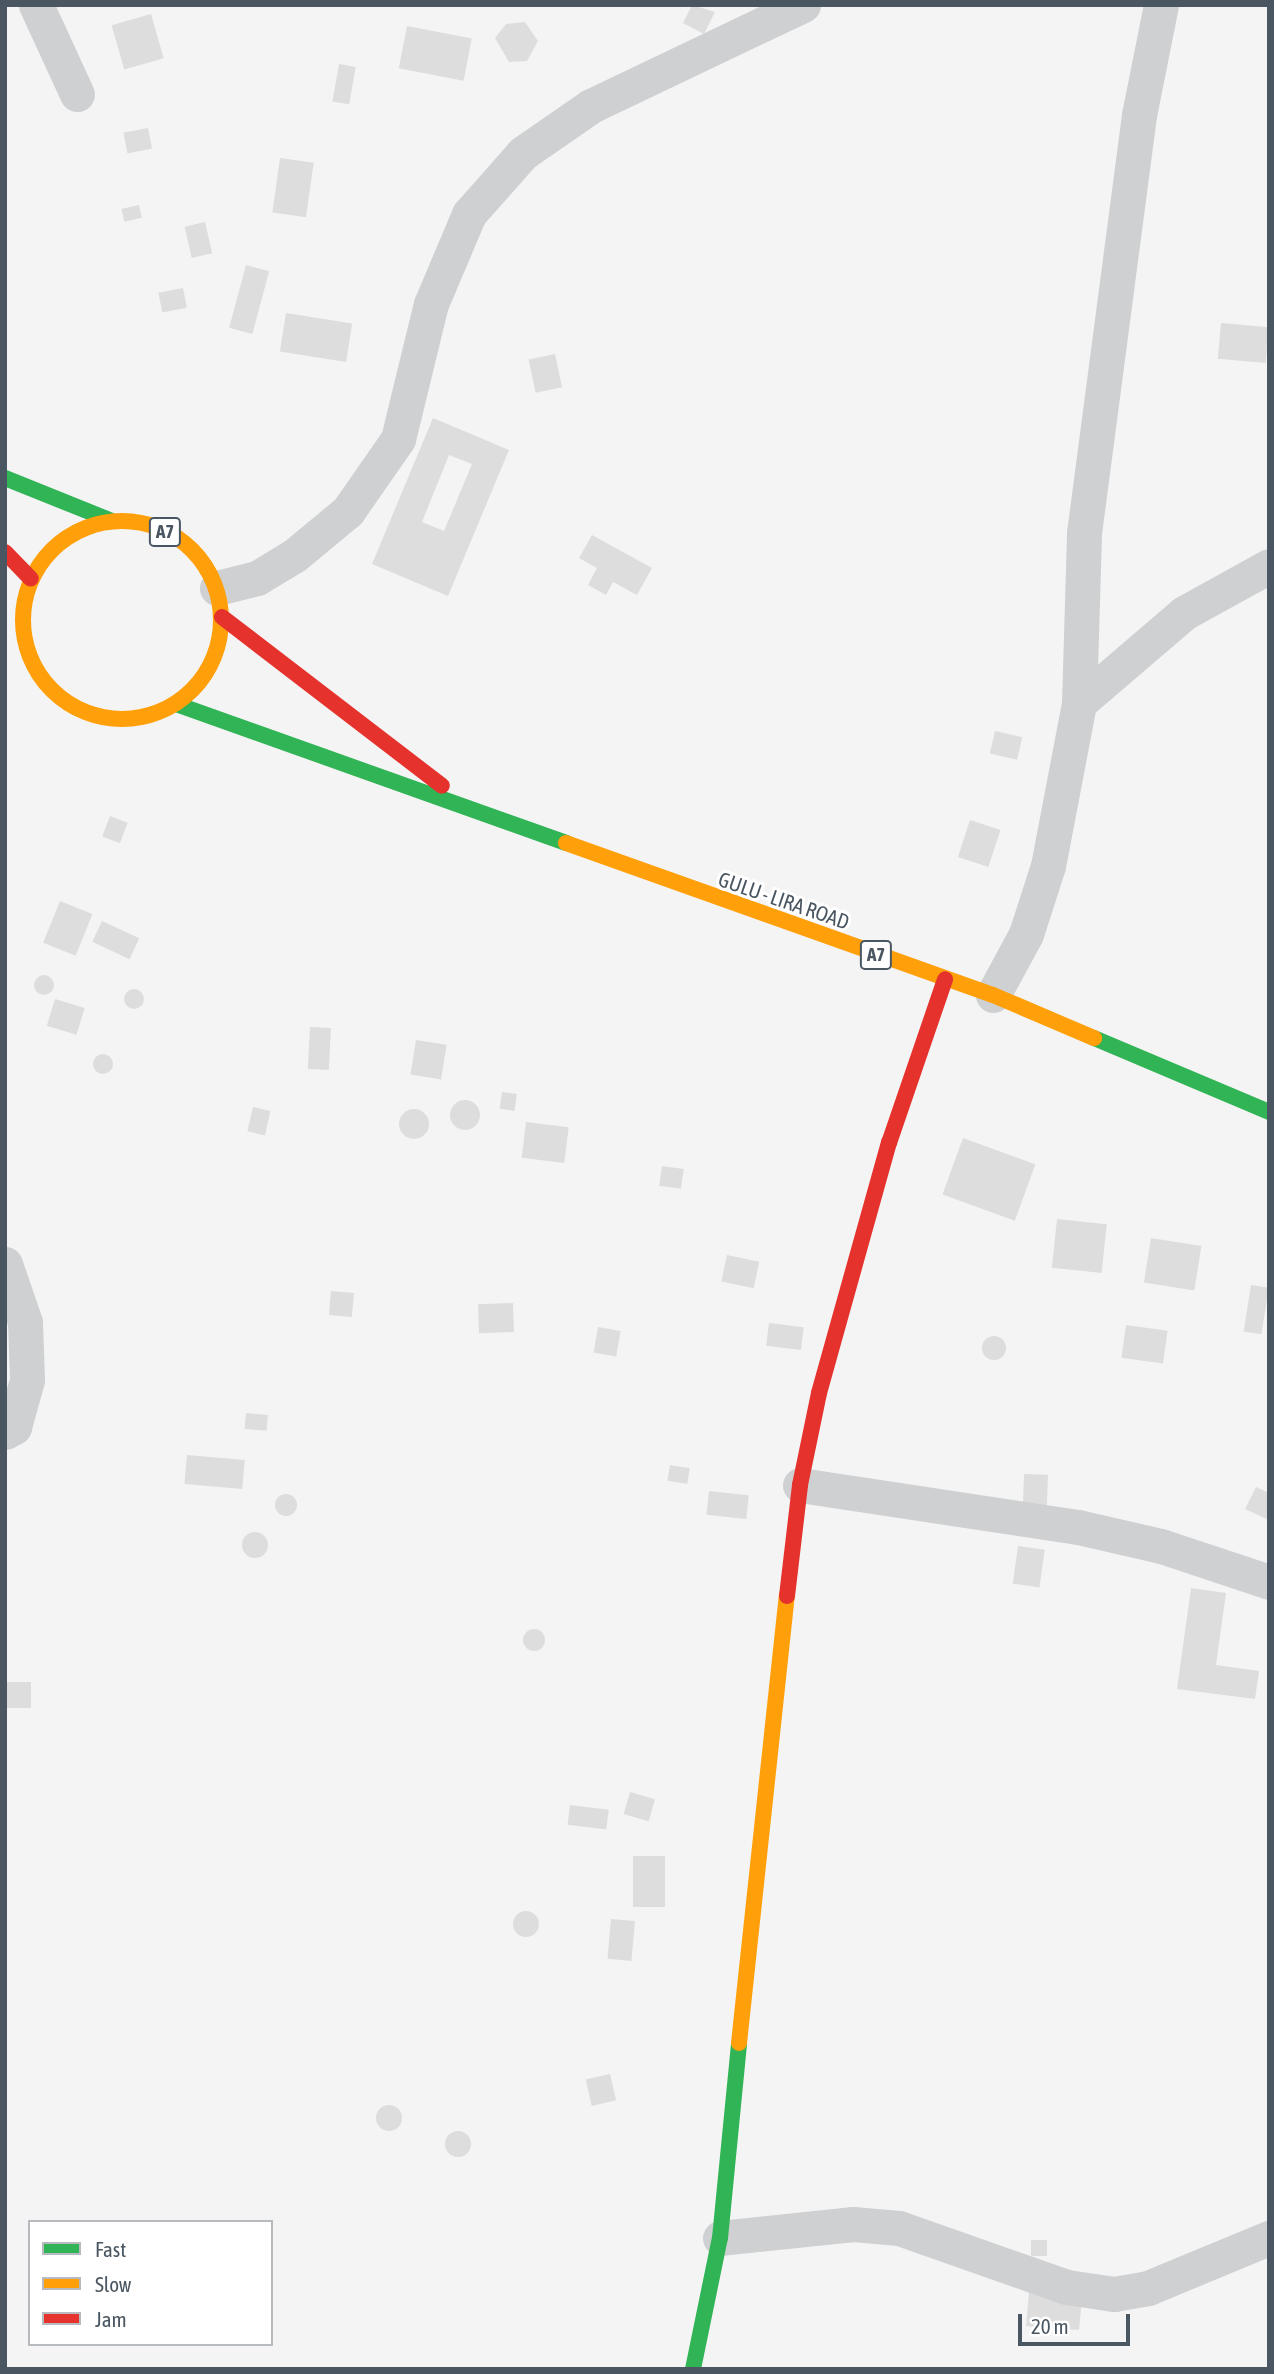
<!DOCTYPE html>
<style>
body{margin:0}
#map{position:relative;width:1274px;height:2374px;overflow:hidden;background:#f4f4f4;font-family:"Asap Condensed",sans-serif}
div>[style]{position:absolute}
.building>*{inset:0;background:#ddddde;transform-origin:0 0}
.round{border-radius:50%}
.street>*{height:35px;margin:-17.5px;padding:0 17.5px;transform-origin:17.5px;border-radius:17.5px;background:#ced0d2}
.fast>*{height:16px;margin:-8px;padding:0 8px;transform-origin:8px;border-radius:8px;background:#30b455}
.slow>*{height:16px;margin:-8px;padding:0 8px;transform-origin:8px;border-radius:8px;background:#ff9f0a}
.slow>.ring{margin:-8px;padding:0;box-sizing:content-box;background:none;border:16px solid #ff9f0a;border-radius:50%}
.jam>*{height:16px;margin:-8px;padding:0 8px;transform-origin:8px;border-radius:8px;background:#e5322d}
span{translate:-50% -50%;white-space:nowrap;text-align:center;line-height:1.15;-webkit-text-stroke:6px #fff;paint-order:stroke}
.shield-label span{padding:2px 5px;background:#fff;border:2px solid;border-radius:5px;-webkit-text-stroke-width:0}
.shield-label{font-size:19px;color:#4a5661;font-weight:700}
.street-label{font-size:21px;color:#4a5661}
.frame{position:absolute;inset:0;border:7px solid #4a5661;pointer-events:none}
.legend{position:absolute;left:28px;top:2220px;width:245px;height:126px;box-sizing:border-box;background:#fff;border:2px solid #b7bbc0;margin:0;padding:9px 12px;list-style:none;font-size:21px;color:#4a5661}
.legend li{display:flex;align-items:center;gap:14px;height:35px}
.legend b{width:35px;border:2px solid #b7bbc0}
.scale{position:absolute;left:1018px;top:2314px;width:112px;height:32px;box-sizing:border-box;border:4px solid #4a5661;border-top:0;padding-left:9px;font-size:21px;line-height:24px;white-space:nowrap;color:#4a5661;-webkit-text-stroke:5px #fff;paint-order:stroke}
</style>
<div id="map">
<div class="building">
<div style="clip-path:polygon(692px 5px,715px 12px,704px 34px,683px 23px)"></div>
<div style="left:151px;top:14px;width:46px;height:41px;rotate:74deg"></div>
<div style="clip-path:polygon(525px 22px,538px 41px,527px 61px,509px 62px,495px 38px,506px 24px)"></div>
<div style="left:407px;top:26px;width:66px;height:43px;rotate:11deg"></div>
<div style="left:339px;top:64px;width:17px;height:38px;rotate:10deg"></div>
<div style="left:148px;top:128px;width:21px;height:25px;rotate:79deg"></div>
<div style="left:280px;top:158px;width:34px;height:55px;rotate:8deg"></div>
<div style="left:139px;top:205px;width:13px;height:18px;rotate:77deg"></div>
<div style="left:205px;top:222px;width:32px;height:21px;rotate:77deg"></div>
<div style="left:246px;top:265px;width:24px;height:65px;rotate:15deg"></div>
<div style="left:183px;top:288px;width:20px;height:25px;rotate:79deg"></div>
<div style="left:286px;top:313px;width:67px;height:39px;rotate:9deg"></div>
<div style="left:1221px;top:323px;width:48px;height:36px;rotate:5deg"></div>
<div style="left:555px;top:354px;width:34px;height:27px;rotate:78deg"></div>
<div style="clip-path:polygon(evenodd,433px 418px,509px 450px,448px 596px,372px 564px,433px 418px,449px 455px,472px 464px,444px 531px,422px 522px,449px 455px)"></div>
<div style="clip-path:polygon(592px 535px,652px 568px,637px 595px,613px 582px,606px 595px,588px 585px,597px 568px,579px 558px)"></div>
<div style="left:995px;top:731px;width:28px;height:23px;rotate:13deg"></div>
<div style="left:110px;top:816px;width:19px;height:22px;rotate:21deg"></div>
<div style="left:970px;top:820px;width:32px;height:39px;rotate:18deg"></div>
<div style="left:60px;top:901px;width:35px;height:45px;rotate:22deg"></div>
<div style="left:102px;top:921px;width:41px;height:23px;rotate:25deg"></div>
<div class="round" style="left:34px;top:975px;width:20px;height:20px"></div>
<div class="round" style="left:124px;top:989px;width:20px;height:20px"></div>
<div style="left:55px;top:999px;width:31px;height:28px;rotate:17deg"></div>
<div style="left:310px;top:1027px;width:21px;height:42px;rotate:3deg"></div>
<div style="left:416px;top:1040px;width:31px;height:35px;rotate:9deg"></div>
<div class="round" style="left:93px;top:1054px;width:20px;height:20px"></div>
<div style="left:502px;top:1092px;width:15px;height:17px;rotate:8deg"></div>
<div class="round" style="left:450px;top:1100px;width:30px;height:30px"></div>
<div style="left:253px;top:1107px;width:18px;height:25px;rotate:13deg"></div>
<div class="round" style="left:399px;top:1109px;width:30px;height:30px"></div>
<div style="left:526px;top:1122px;width:43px;height:36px;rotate:7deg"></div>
<div style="left:963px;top:1138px;width:77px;height:60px;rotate:20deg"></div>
<div style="left:662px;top:1166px;width:22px;height:20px;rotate:8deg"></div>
<div style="left:1057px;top:1219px;width:50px;height:49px;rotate:6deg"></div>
<div style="left:1151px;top:1238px;width:51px;height:45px;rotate:9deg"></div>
<div style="left:727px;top:1255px;width:33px;height:27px;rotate:12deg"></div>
<div style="left:1251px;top:1285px;width:18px;height:47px;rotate:9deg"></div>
<div style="left:331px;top:1291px;width:23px;height:24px;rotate:5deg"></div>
<div style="left:513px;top:1303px;width:29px;height:35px;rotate:88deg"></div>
<div style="left:769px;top:1323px;width:35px;height:23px;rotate:7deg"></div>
<div style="left:1126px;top:1325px;width:42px;height:33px;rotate:8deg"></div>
<div style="left:598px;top:1327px;width:23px;height:26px;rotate:10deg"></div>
<div class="round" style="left:982px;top:1336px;width:24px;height:24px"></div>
<div style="left:246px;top:1413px;width:22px;height:16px;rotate:5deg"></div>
<div style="left:187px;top:1455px;width:58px;height:29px;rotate:5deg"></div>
<div style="left:670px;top:1465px;width:20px;height:16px;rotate:9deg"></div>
<div style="left:1024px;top:1474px;width:24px;height:37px;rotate:2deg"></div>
<div style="clip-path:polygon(1256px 1487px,1269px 1493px,1269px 1520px,1245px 1509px)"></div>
<div style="left:709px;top:1491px;width:40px;height:24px;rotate:6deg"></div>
<div class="round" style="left:275px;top:1494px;width:22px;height:22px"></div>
<div class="round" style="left:242px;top:1532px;width:26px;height:26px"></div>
<div style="left:1018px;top:1546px;width:27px;height:38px;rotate:8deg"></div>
<div style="clip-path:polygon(1191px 1588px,1226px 1593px,1216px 1665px,1259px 1671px,1255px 1699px,1177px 1689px)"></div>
<div class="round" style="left:523px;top:1629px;width:22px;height:22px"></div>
<div style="left:5px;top:1682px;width:26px;height:26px"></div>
<div style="left:630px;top:1792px;width:26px;height:23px;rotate:16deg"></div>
<div style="left:570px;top:1805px;width:39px;height:20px;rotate:7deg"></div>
<div style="left:633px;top:1856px;width:32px;height:51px"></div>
<div class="round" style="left:513px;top:1911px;width:26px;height:26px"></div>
<div style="left:611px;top:1919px;width:24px;height:40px;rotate:5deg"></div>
<div style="left:610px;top:2074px;width:27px;height:25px;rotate:77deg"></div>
<div class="round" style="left:376px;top:2105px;width:26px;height:26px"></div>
<div class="round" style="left:445px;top:2131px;width:26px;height:26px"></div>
<div style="left:1031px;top:2240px;width:16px;height:16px"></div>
<div style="clip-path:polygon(1030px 2281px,1082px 2299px,1079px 2330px,1026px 2326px)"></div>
</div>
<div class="street">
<div style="left:36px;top:5px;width:98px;rotate:65.3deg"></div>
<div style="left:217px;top:588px;width:41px;rotate:-14deg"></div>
<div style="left:257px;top:578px;width:44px;rotate:-31.2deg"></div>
<div style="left:295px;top:555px;width:69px;rotate:-39.7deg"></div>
<div style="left:348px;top:511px;width:88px;rotate:-55.2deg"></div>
<div style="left:398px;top:439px;width:139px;rotate:-76.3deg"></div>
<div style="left:431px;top:304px;width:98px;rotate:-67.1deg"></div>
<div style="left:469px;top:214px;width:81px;rotate:-48.5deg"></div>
<div style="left:523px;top:153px;width:83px;rotate:-34.7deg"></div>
<div style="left:591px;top:106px;width:235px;rotate:-25.5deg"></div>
<div style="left:1079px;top:703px;width:138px;rotate:-40.6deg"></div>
<div style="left:1184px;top:613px;width:97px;rotate:-28.9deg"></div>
<div style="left:993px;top:995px;width:69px;rotate:-61.6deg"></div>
<div style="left:1026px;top:934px;width:71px;rotate:-72.1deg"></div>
<div style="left:1048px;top:866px;width:166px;rotate:-79.2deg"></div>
<div style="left:1079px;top:703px;width:170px;rotate:-88.3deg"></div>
<div style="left:1084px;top:533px;width:422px;rotate:-82.5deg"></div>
<div style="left:1139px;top:115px;width:112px;rotate:-78.7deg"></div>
<div style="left:5px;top:1264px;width:61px;rotate:71deg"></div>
<div style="left:25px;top:1322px;width:58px;rotate:88deg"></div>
<div style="left:27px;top:1380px;width:49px;rotate:105.5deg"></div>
<div style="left:14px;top:1427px;width:10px;rotate:151deg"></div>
<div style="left:800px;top:1485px;width:281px;rotate:8.6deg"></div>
<div style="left:1078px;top:1527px;width:85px;rotate:12.9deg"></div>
<div style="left:1161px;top:1546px;width:114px;rotate:18.4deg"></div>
<div style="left:720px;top:2238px;width:134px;rotate:-6deg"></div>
<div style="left:853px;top:2224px;width:46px;rotate:5deg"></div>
<div style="left:899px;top:2228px;width:178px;rotate:19.4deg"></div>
<div style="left:1067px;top:2287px;width:48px;rotate:8.5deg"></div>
<div style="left:1114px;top:2294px;width:35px;rotate:-10deg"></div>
<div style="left:1148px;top:2288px;width:131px;rotate:-22.5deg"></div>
</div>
<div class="fast">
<div style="left:5px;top:478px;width:115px;rotate:21.9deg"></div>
<div style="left:176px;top:704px;width:414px;rotate:19.6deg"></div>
<div style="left:1094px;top:1038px;width:190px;rotate:22.9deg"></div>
<div style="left:693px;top:2369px;width:134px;rotate:-78.4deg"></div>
<div style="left:720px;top:2238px;width:196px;rotate:-84.4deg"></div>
</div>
<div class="slow">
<div class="ring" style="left:23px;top:521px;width:182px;height:182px"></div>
<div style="left:566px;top:843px;width:453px;rotate:19.6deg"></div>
<div style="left:993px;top:995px;width:110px;rotate:23.1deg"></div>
<div style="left:739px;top:2043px;width:450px;rotate:-83.9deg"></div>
</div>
<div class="jam">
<div style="left:5px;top:552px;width:37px;rotate:46deg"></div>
<div style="left:222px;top:617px;width:277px;rotate:37.5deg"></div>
<div style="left:787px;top:1596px;width:112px;rotate:-83.3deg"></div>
<div style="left:800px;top:1485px;width:94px;rotate:-78.3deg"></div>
<div style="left:819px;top:1393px;width:260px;rotate:-74.4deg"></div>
<div style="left:889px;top:1143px;width:173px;rotate:-71.1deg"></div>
</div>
<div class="shield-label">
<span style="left:165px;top:532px">A7</span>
<span style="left:876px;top:955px">A7</span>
</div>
<div class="street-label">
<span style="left:784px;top:900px;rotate:19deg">GULU - LIRA ROAD</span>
</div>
<div class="frame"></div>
<ul class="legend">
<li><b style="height:9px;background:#30b455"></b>Fast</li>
<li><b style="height:9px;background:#ff9f0a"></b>Slow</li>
<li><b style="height:9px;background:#e5322d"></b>Jam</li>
</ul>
<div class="scale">20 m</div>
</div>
